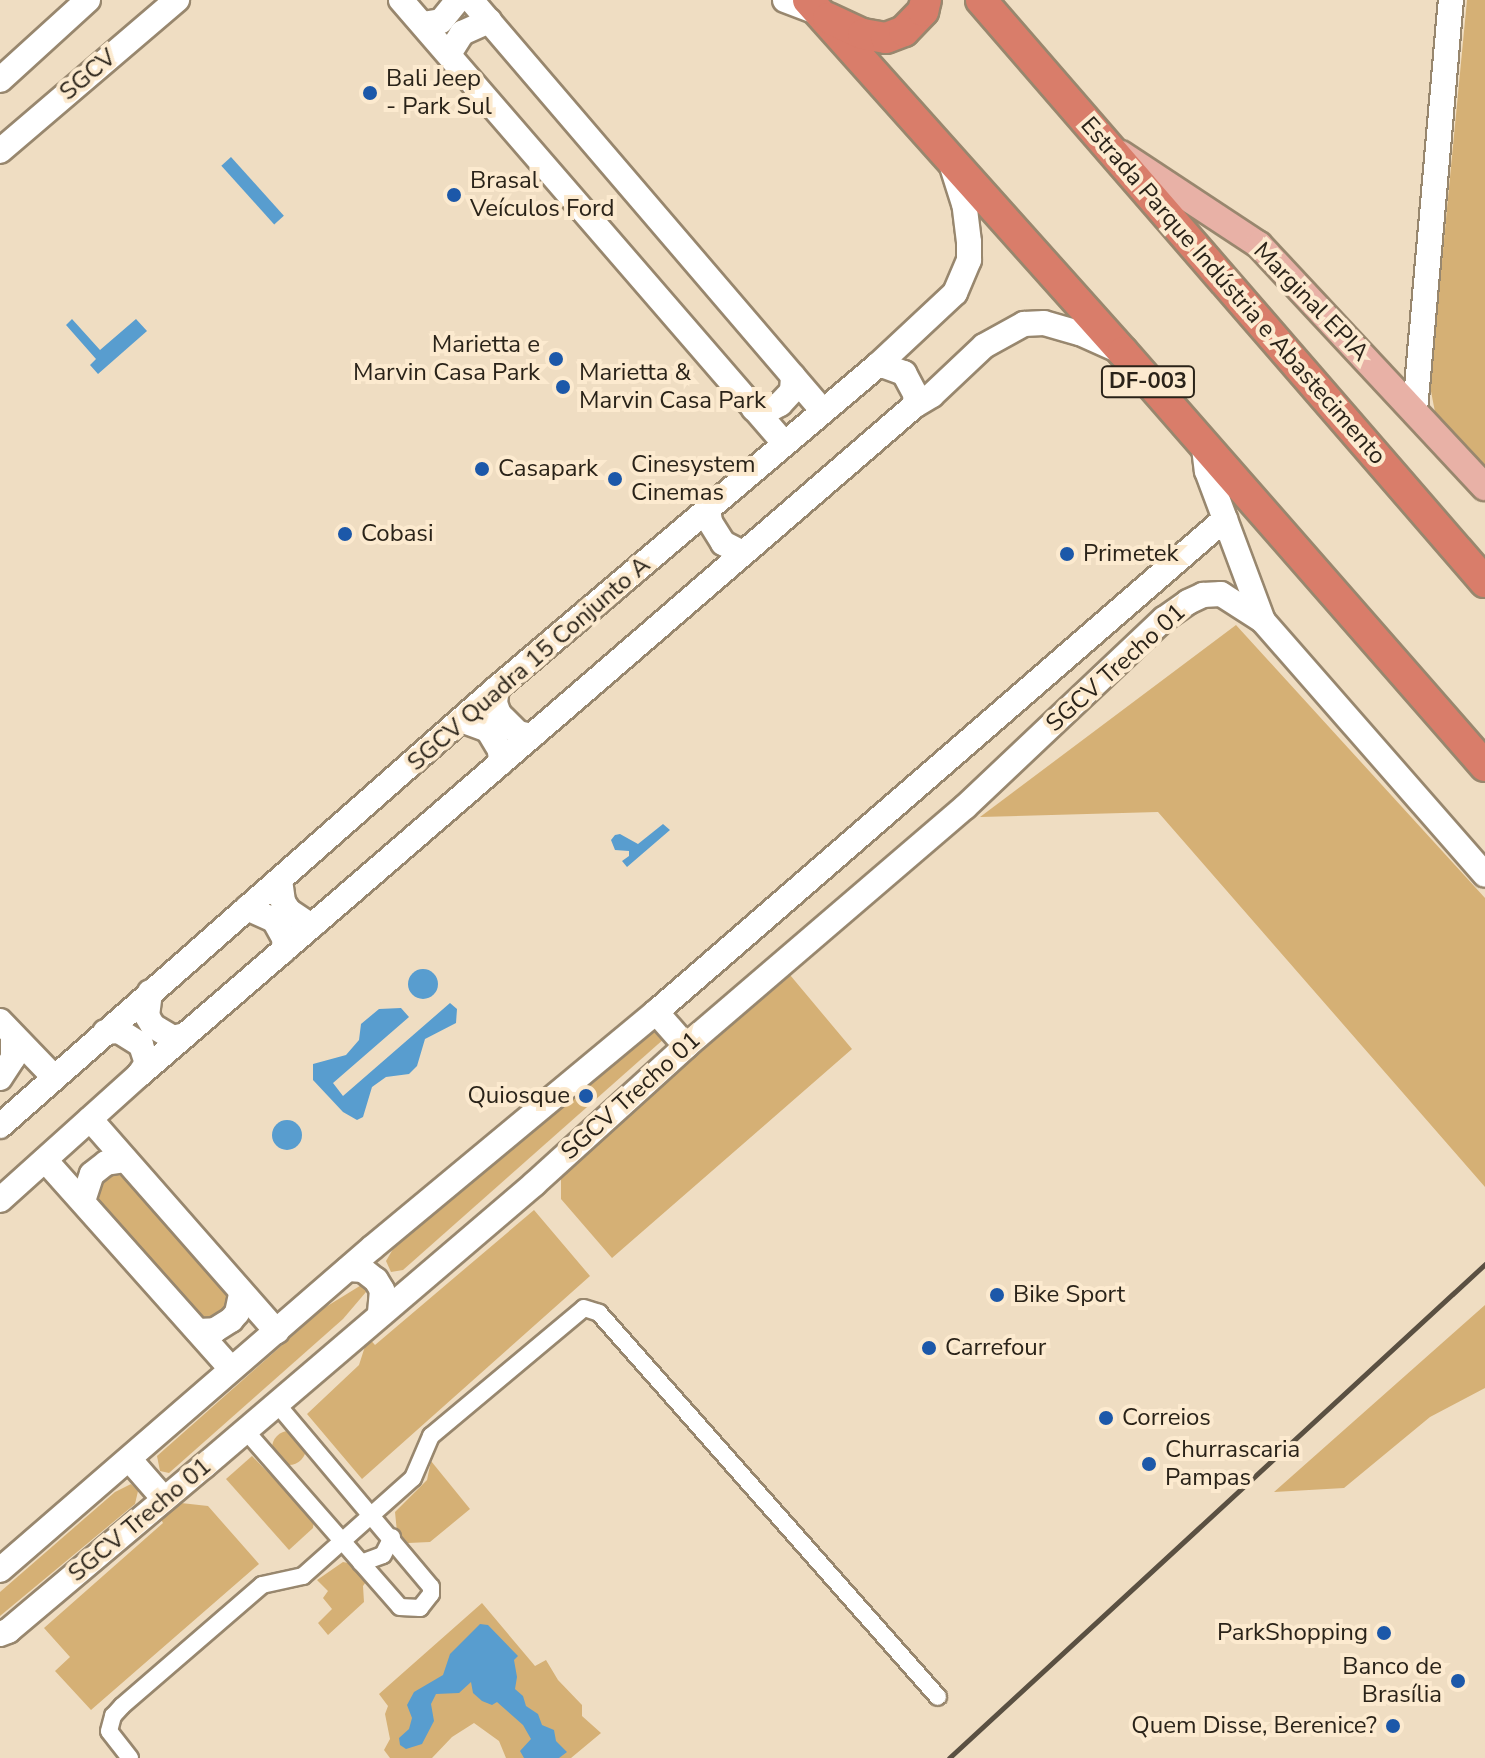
<!DOCTYPE html>
<meta charset="utf-8">
<style>
body{margin:0}
#map{position:relative;width:1485px;height:1758px;overflow:hidden;background:#efddc2;font-family:"Nunito Sans",sans-serif}
div>[style]{position:absolute}
.green>*{inset:0;background:#d5b075;transform-origin:0 0}
.round{border-radius:50%}
.water>*{inset:0;background:#589dcf;transform-origin:0 0}
.roads{filter:drop-shadow(2px 0 #98876e) drop-shadow(-2px 0 #98876e) drop-shadow(0 2px #98876e) drop-shadow(0 -2px #98876e)}
.street>*{height:16px;margin:-8px;padding:0 8px;transform-origin:8px;border-radius:8px;background:#fff}
.secondary>*{height:24px;margin:-12px;padding:0 12px;transform-origin:12px;border-radius:12px;background:#fff}
.primary>*{height:26px;margin:-13px;padding:0 13px;transform-origin:13px;border-radius:13px;background:#e8b1a6}
.highway>*{height:30px;margin:-15px;padding:0 15px;transform-origin:15px;border-radius:15px;background:#d97d6a}
.rail>*{height:5px;margin:-2.5px;padding:0 2.5px;transform-origin:2.5px;border-radius:2.5px;background:#5a5042}
.dots>*{width:22px;height:22px;translate:-50% -50%;box-sizing:border-box;border:4px solid #fceacf;border-radius:50%}
span{translate:-50% -50%;white-space:nowrap;text-align:center;line-height:1.15;-webkit-text-stroke:8px #fceacf;paint-order:stroke}
.shield-label span{padding:2px 6px;background:#fceacf;border:2px solid;border-radius:6px;-webkit-text-stroke-width:0}
.shield-label{font-size:22px;color:#2a2319;font-weight:700}
.street-label{font-size:24px;color:#2a2319}
.poi-label{font-size:24px;color:#2a2319}
.left{translate:0 -50%;text-align:left}
.right{translate:-100% -50%;text-align:right}
</style>
<div id="map">
<div class="green">
<div style="clip-path:polygon(1467px 0,1485px 0,1485px 468px,1435px 412px,1430px 386px)"></div>
<div style="clip-path:polygon(1236px 625px,1485px 898px,1485px 1187px,1158px 812px,980px 817px)"></div>
<div style="clip-path:polygon(785px 969px,852px 1049px,612px 1258px,561px 1199px,561px 1176px,594px 1148px,599px 1130px)"></div>
<div style="clip-path:polygon(653px 1024px,665px 1038px,403px 1270px,391px 1272px,386px 1261px,393px 1249px)"></div>
<div style="left:104px;top:1151px;width:216px;height:45px;rotate:49deg"></div>
<div style="clip-path:polygon(534px 1210px,590px 1276px,362px 1479px,307px 1414px,359px 1365px,368px 1337px,375px 1345px)"></div>
<div style="clip-path:polygon(363px 1284px,368px 1288px,366px 1292px,343px 1319px,169px 1473px,160px 1471px,157px 1456px,324px 1308px)"></div>
<div style="clip-path:polygon(1485px 1305px,1485px 1388px,1430px 1417px,1344px 1488px,1274px 1492px)"></div>
<div class="round" style="left:272px;top:1431px;width:34px;height:34px"></div>
<div style="clip-path:polygon(252px 1456px,314px 1520px,313px 1528px,289px 1550px,226px 1479px)"></div>
<div style="clip-path:polygon(431px 1461px,470px 1509px,430px 1542px,408px 1543px,397px 1532px,395px 1512px,427px 1480px)"></div>
<div style="clip-path:polygon(131px 1484px,138px 1491px,135px 1504px,0 1616px,0 1592px,115px 1492px)"></div>
<div style="clip-path:polygon(181px 1503px,208px 1506px,259px 1564px,91px 1710px,55px 1671px,70px 1657px,44px 1628px,163px 1523px,158px 1513px)"></div>
<div style="clip-path:polygon(343px 1562px,353px 1564px,368px 1579px,363px 1586px,364px 1602px,328px 1635px,318px 1623px,332px 1609px,323px 1598px,328px 1591px,317px 1580px)"></div>
<div style="clip-path:polygon(482px 1603px,535px 1666px,546px 1660px,558px 1680px,582px 1705px,582px 1716px,601px 1733px,571px 1758px,506px 1758px,499px 1741px,474px 1723px,452px 1737px,432px 1758px,390px 1758px,384px 1750px,390px 1739px,385px 1714px,388px 1706px,379px 1694px)"></div>
</div>
<div class="water">
<div style="left:231px;top:157px;width:79px;height:13px;rotate:48deg"></div>
<div style="clip-path:polygon(72px 319px,100px 350px,136px 319px,147px 331px,98px 374px,90px 365px,96px 359px,66px 325px)"></div>
<div style="clip-path:polygon(663px 824px,670px 830px,627px 867px,622px 861px,629px 856px,629px 851px,615px 850px,611px 840px,615px 835px,620px 834px,638px 844px)"></div>
<div class="round" style="left:408px;top:969px;width:30px;height:30px"></div>
<div style="clip-path:polygon(450px 1003px,457px 1009px,456px 1023px,425px 1039px,417px 1066px,409px 1074px,386px 1077px,372px 1087px,363px 1117px,357px 1120px,343px 1112px,313px 1080px,313px 1064px,346px 1055px,359px 1040px,361px 1024px,379px 1009px,401px 1008px,409px 1017px,333px 1083px,343px 1096px)"></div>
<div class="round" style="left:272px;top:1120px;width:30px;height:30px"></div>
<div style="clip-path:polygon(480px 1624px,488px 1625px,518px 1656px,514px 1660px,517px 1677px,515px 1689px,523px 1696px,526px 1706px,538px 1714px,542px 1725px,554px 1730px,556px 1741px,567px 1752px,559px 1758px,524px 1758px,520px 1751px,531px 1739px,523px 1725px,497px 1702px,492px 1705px,482px 1701px,473px 1693px,471px 1682px,459px 1693px,436px 1694px,431px 1704px,434px 1721px,422px 1744px,406px 1749px,400px 1745px,399px 1738px,409px 1729px,412px 1718px,407px 1705px,414px 1692px,443px 1675px,450px 1654px)"></div>
</div>
<div class="roads">
<div class="street">
<div style="left:245px;top:1430px;width:235px;rotate:48.8deg"></div>
<div style="left:400px;top:1607px;width:20px;rotate:3deg"></div>
<div style="left:420px;top:1608px;width:18px;rotate:-52deg"></div>
<div style="left:431px;top:1594px;width:7px;rotate:-90deg"></div>
<div style="left:431px;top:1587px;width:241px;rotate:-130.1deg"></div>
<div style="left:361px;top:1563px;width:23px;rotate:-20deg"></div>
<div style="left:383px;top:1555px;width:20px;rotate:-63deg"></div>
<div style="left:130px;top:1758px;width:34px;rotate:-128deg"></div>
<div style="left:109px;top:1731px;width:16px;rotate:-75deg"></div>
<div style="left:113px;top:1716px;width:13px;rotate:-48deg"></div>
<div style="left:122px;top:1706px;width:185px;rotate:-40.8deg"></div>
<div style="left:262px;top:1585px;width:42px;rotate:-12.4deg"></div>
<div style="left:303px;top:1576px;width:147px;rotate:-41.7deg"></div>
<div style="left:413px;top:1478px;width:46px;rotate:-66.8deg"></div>
<div style="left:431px;top:1436px;width:199px;rotate:-39.9deg"></div>
<div style="left:584px;top:1308px;width:16px;rotate:18deg"></div>
<div style="left:599px;top:1313px;width:512px;rotate:48.56deg"></div>
</div>
<div class="secondary">
<div style="left:401px;top:0;width:586px;rotate:49.15deg"></div>
<div style="left:471px;top:0;width:540px;rotate:49.43deg"></div>
<div style="left:785px;top:0;width:36px;rotate:21deg"></div>
<div style="left:423px;top:24px;width:18px;rotate:-9deg"></div>
<div style="left:441px;top:21px;width:27px;rotate:-51deg"></div>
<div style="left:449px;top:54px;width:25px;rotate:-58deg"></div>
<div style="left:462px;top:33px;width:30px;rotate:-24deg"></div>
<div style="left:0;top:80px;width:119px;rotate:-42.3deg"></div>
<div style="left:0;top:151px;width:233px;rotate:-40.5deg"></div>
<div style="left:879px;top:364px;width:27px;rotate:20deg"></div>
<div style="left:904px;top:373px;width:26px;rotate:62deg"></div>
<div style="left:916px;top:396px;width:10px;rotate:101deg"></div>
<div style="left:754px;top:409px;width:15px;rotate:4deg"></div>
<div style="left:769px;top:410px;width:13px;rotate:-29deg"></div>
<div style="left:780px;top:404px;width:18px;rotate:-47deg"></div>
<div style="left:792px;top:391px;width:15px;rotate:-86deg"></div>
<div style="left:1415px;top:410px;width:412px;rotate:-85deg"></div>
<div style="left:1204px;top:448px;width:23px;rotate:83deg"></div>
<div style="left:1207px;top:471px;width:160px;rotate:69.5deg"></div>
<div style="left:1263px;top:621px;width:337px;rotate:48.8deg"></div>
<div style="left:708px;top:509px;width:13px;rotate:81deg"></div>
<div style="left:710px;top:522px;width:25px;rotate:58deg"></div>
<div style="left:723px;top:543px;width:22px;rotate:27deg"></div>
<div style="left:497px;top:688px;width:15px;rotate:98deg"></div>
<div style="left:495px;top:703px;width:12px;rotate:70deg"></div>
<div style="left:499px;top:714px;width:27px;rotate:45deg"></div>
<div style="left:518px;top:733px;width:14px;rotate:12deg"></div>
<div style="left:461px;top:720px;width:29px;rotate:20deg"></div>
<div style="left:488px;top:730px;width:23px;rotate:59deg"></div>
<div style="left:500px;top:750px;width:13px;rotate:86deg"></div>
<div style="left:280px;top:880px;width:22px;rotate:82deg"></div>
<div style="left:283px;top:902px;width:11px;rotate:56deg"></div>
<div style="left:289px;top:911px;width:22px;rotate:34deg"></div>
<div style="left:307px;top:923px;width:8px"></div>
<div style="left:247px;top:908px;width:30px;rotate:24deg"></div>
<div style="left:274px;top:920px;width:23px;rotate:61deg"></div>
<div style="left:285px;top:940px;width:11px;rotate:100deg"></div>
<div style="left:150px;top:992px;width:24px;rotate:97deg"></div>
<div style="left:147px;top:1016px;width:12px;rotate:59deg"></div>
<div style="left:153px;top:1026px;width:23px;rotate:31deg"></div>
<div style="left:173px;top:1038px;width:12px;rotate:-14deg"></div>
<div style="left:656px;top:1012px;width:45px;rotate:48.6deg"></div>
<div style="left:0;top:1021px;width:76px;rotate:46.1deg"></div>
<div style="left:105px;top:1032px;width:14px;rotate:-4deg"></div>
<div style="left:119px;top:1031px;width:26px;rotate:32deg"></div>
<div style="left:141px;top:1045px;width:19px;rotate:72deg"></div>
<div style="left:147px;top:1063px;width:14px;rotate:124deg"></div>
<div style="left:0;top:1078px;width:24px;rotate:-57deg"></div>
<div style="left:13px;top:1058px;width:22px;rotate:-90deg"></div>
<div style="left:90px;top:1119px;width:283px;rotate:48.7deg"></div>
<div style="left:0;top:1126px;width:662px;rotate:-41.39deg"></div>
<div style="left:497px;top:688px;width:501px;rotate:-40.3deg"></div>
<div style="left:879px;top:364px;width:104px;rotate:-43.1deg"></div>
<div style="left:955px;top:293px;width:36px;rotate:-67deg"></div>
<div style="left:969px;top:260px;width:18px;rotate:-90deg"></div>
<div style="left:969px;top:242px;width:38px;rotate:-97deg"></div>
<div style="left:964px;top:204px;width:43px;rotate:-107.6deg"></div>
<div style="left:45px;top:1160px;width:280px;rotate:48.3deg"></div>
<div style="left:0;top:1200px;width:187px;rotate:-42deg"></div>
<div style="left:139px;top:1075px;width:1024px;rotate:-40.8deg"></div>
<div style="left:914px;top:406px;width:21px;rotate:-31deg"></div>
<div style="left:932px;top:395px;width:71px;rotate:-43.3deg"></div>
<div style="left:984px;top:346px;width:46px;rotate:-28.8deg"></div>
<div style="left:1024px;top:324px;width:20px;rotate:-3deg"></div>
<div style="left:1044px;top:323px;width:37px;rotate:16deg"></div>
<div style="left:1080px;top:333px;width:44px;rotate:24.2deg"></div>
<div style="left:83px;top:1201px;width:28px;rotate:-72deg"></div>
<div style="left:92px;top:1174px;width:18px;rotate:-38deg"></div>
<div style="left:106px;top:1163px;width:18px;rotate:-9deg"></div>
<div style="left:348px;top:1269px;width:15px;rotate:4deg"></div>
<div style="left:363px;top:1270px;width:16px;rotate:38deg"></div>
<div style="left:376px;top:1280px;width:12px;rotate:59deg"></div>
<div style="left:382px;top:1290px;width:23px;rotate:95deg"></div>
<div style="left:198px;top:1331px;width:17px;rotate:-3deg"></div>
<div style="left:215px;top:1330px;width:19px;rotate:-32deg"></div>
<div style="left:231px;top:1320px;width:9px;rotate:-49deg"></div>
<div style="left:237px;top:1313px;width:19px;rotate:-78deg"></div>
<div style="left:130px;top:1460px;width:52px;rotate:48.9deg"></div>
<div style="left:0;top:1570px;width:493px;rotate:-40.9deg"></div>
<div style="left:373px;top:1247px;width:368px;rotate:-39.7deg"></div>
<div style="left:656px;top:1012px;width:753px;rotate:-40.91deg"></div>
<div style="left:0;top:1634px;width:9px;rotate:-21deg"></div>
<div style="left:8px;top:1631px;width:256px;rotate:-40.1deg"></div>
<div style="left:204px;top:1466px;width:434px;rotate:-40.5deg"></div>
<div style="left:534px;top:1184px;width:205px;rotate:-42.2deg"></div>
<div style="left:686px;top:1046px;width:367px;rotate:-40.6deg"></div>
<div style="left:965px;top:807px;width:274px;rotate:-43.4deg"></div>
<div style="left:1164px;top:619px;width:29px;rotate:-35deg"></div>
<div style="left:1188px;top:602px;width:17px;rotate:-25deg"></div>
<div style="left:1203px;top:595px;width:18px;rotate:-3deg"></div>
<div style="left:1221px;top:594px;width:50px;rotate:32.7deg"></div>
</div>
<div class="primary">
<div style="left:1121px;top:154px;width:165px;rotate:33.4deg"></div>
<div style="left:1259px;top:245px;width:331px;rotate:47deg"></div>
</div>
<div class="highway">
<div style="left:808px;top:0;width:472px;rotate:48.2deg"></div>
<div style="left:1123px;top:352px;width:550px;rotate:48.83deg"></div>
<div style="left:981px;top:0;width:770px;rotate:49.11deg"></div>
<div style="left:828px;top:18px;width:38px;rotate:25deg"></div>
<div style="left:863px;top:34px;width:23px;rotate:10deg"></div>
<div style="left:886px;top:38px;width:19px;rotate:-21deg"></div>
<div style="left:904px;top:31px;width:28px;rotate:-46deg"></div>
<div style="left:923px;top:11px;width:11px;rotate:-75deg"></div>
</div>
</div>
<div class="rail">
<div style="left:949px;top:1758px;width:729px;rotate:-42.66deg"></div>
</div>
<div class="dots">
<div style="left:370px;top:93px;background:#1c58a9"></div>
<div style="left:454px;top:195px;background:#1c58a9"></div>
<div style="left:556px;top:359px;background:#1c58a9"></div>
<div style="left:563px;top:387px;background:#1c58a9"></div>
<div style="left:482px;top:469px;background:#1c58a9"></div>
<div style="left:615px;top:479px;background:#1c58a9"></div>
<div style="left:345px;top:534px;background:#1c58a9"></div>
<div style="left:1067px;top:554px;background:#1c58a9"></div>
<div style="left:586px;top:1096px;background:#1c58a9"></div>
<div style="left:997px;top:1295px;background:#1c58a9"></div>
<div style="left:929px;top:1348px;background:#1c58a9"></div>
<div style="left:1106px;top:1418px;background:#1c58a9"></div>
<div style="left:1149px;top:1464px;background:#1c58a9"></div>
<div style="left:1384px;top:1633px;background:#1c58a9"></div>
<div style="left:1458px;top:1681px;background:#1c58a9"></div>
<div style="left:1393px;top:1726px;background:#1c58a9"></div>
</div>
<div class="shield-label">
<span style="left:1148px;top:382px">DF-003</span>
</div>
<div class="street-label">
<span style="left:88px;top:75px;rotate:-40deg">SGCV</span>
<span style="left:1233px;top:291px;rotate:49deg">Estrada Parque Indústria e Abastecimento</span>
<span style="left:1311px;top:302px;rotate:46deg">Marginal EPIA</span>
<span style="left:529px;top:664px;rotate:-41deg">SGCV Quadra 15 Conjunto A</span>
<span style="left:1116px;top:668px;rotate:-42deg">SGCV Trecho 01</span>
<span style="left:631px;top:1096px;rotate:-42deg">SGCV Trecho 01</span>
<span style="left:140px;top:1520px;rotate:-40deg">SGCV Trecho 01</span>
</div>
<div class="poi-label">
<span class="left" style="left:386px;top:93px">Bali Jeep<br>- Park Sul</span>
<span class="left" style="left:470px;top:195px">Brasal<br>Veículos Ford</span>
<span class="right" style="left:540px;top:359px">Marietta e<br>Marvin Casa Park</span>
<span class="left" style="left:579px;top:387px">Marietta &amp;<br>Marvin Casa Park</span>
<span class="left" style="left:631px;top:479px">Cinesystem<br>Cinemas</span>
<span class="left" style="left:498px;top:469px">Casapark</span>
<span class="left" style="left:361px;top:534px">Cobasi</span>
<span class="left" style="left:1083px;top:554px">Primetek</span>
<span class="right" style="left:570px;top:1096px">Quiosque</span>
<span class="left" style="left:1013px;top:1295px">Bike Sport</span>
<span class="left" style="left:945px;top:1348px">Carrefour</span>
<span class="left" style="left:1122px;top:1418px">Correios</span>
<span class="left" style="left:1165px;top:1464px">Churrascaria<br>Pampas</span>
<span class="right" style="left:1368px;top:1633px">ParkShopping</span>
<span class="right" style="left:1442px;top:1681px">Banco de<br>Brasília</span>
<span class="right" style="left:1377px;top:1726px">Quem Disse, Berenice?</span>
</div>
</div>
